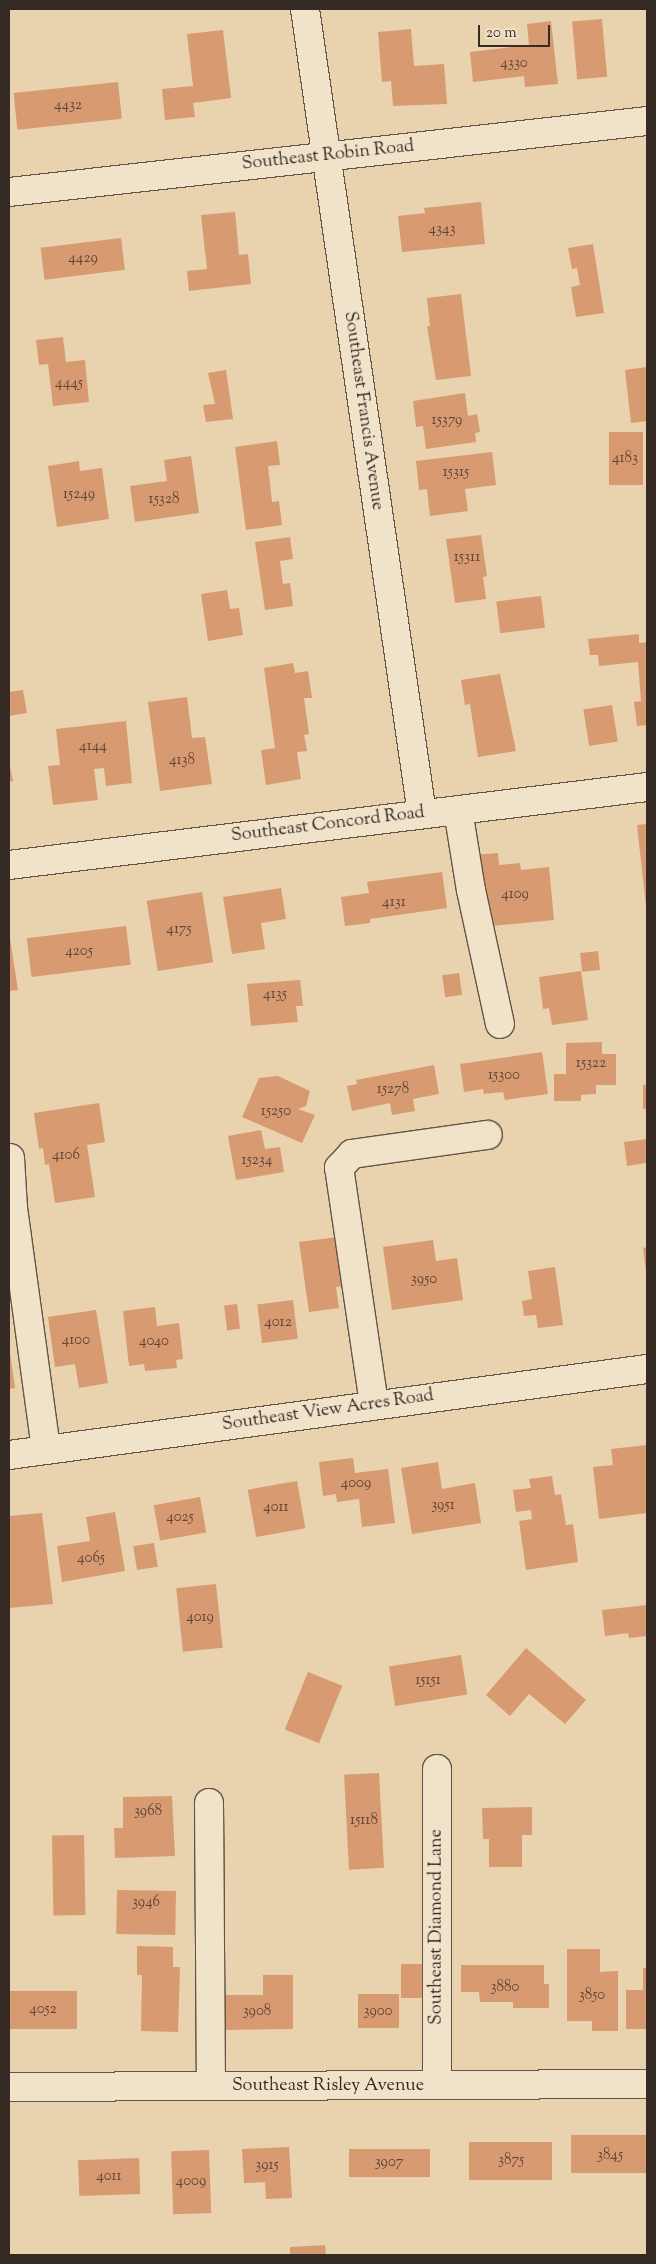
<!DOCTYPE html>
<style>
body{margin:0}
#map{position:relative;width:656px;height:2264px;overflow:hidden;background:#e9d2ae;font-family:"Sorts Mill Goudy",serif}
div>[style]{position:absolute}
.building>*{inset:0;background:#d89a71;transform-origin:0 0}
.roads{filter:drop-shadow(1px 0 #635447) drop-shadow(-1px 0 #635447) drop-shadow(0 1px #635447) drop-shadow(0 -1px #635447)}
.minor>*{height:28px;margin:-14px;padding:0 14px;transform-origin:14px;border-radius:14px;background:#f1e2ca}
span{translate:-50% -50%;white-space:nowrap;text-align:center;line-height:1.15;-webkit-text-stroke:5px #f1e2ca;paint-order:stroke}
.number-label{font-size:15px;color:#5e4638}
.number-label span{-webkit-text-stroke-width:0}
.street-label{font-size:18px;color:#362a25}
.frame{position:absolute;inset:0;border:10px solid #362a25;pointer-events:none}
.scale{position:absolute;left:478px;top:25px;width:72px;height:22px;box-sizing:border-box;border:2px solid #362a25;border-top:0;padding-left:6px;font-size:15px;line-height:18px;white-space:nowrap;color:#362a25;-webkit-text-stroke:4px #f1e2ca;paint-order:stroke}
</style>
<div id="map">
<div class="building">
<div style="left:602px;top:19px;width:58px;height:30px;rotate:85deg"></div>
<div style="clip-path:polygon(551px 21px,558px 84px,525px 87px,524px 76px,473px 82px,470px 52px,529px 45px,527px 24px)"></div>
<div style="clip-path:polygon(411px 29px,414px 66px,444px 64px,447px 104px,393px 106px,391px 81px,382px 82px,378px 32px)"></div>
<div style="clip-path:polygon(223px 30px,231px 98px,193px 103px,195px 117px,165px 120px,162px 89px,193px 86px,187px 34px)"></div>
<div style="left:118px;top:82px;width:37px;height:105px;rotate:84deg"></div>
<div style="clip-path:polygon(481px 202px,485px 244px,402px 252px,398px 216px,425px 213px,424px 208px)"></div>
<div style="clip-path:polygon(235px 212px,239px 255px,248px 254px,251px 284px,189px 291px,187px 271px,207px 269px,201px 215px)"></div>
<div style="left:121px;top:238px;width:32px;height:81px;rotate:83deg"></div>
<div style="clip-path:polygon(593px 244px,604px 313px,576px 317px,571px 287px,580px 285px,577px 268px,572px 269px,568px 248px)"></div>
<div style="clip-path:polygon(461px 294px,471px 376px,436px 380px,427px 326px,430px 326px,427px 298px)"></div>
<div style="clip-path:polygon(63px 337px,66px 362px,85px 360px,89px 402px,53px 406px,48px 364px,39px 365px,36px 340px)"></div>
<div style="clip-path:polygon(647px 367px,647px 421px,631px 423px,625px 370px)"></div>
<div style="clip-path:polygon(226px 370px,233px 419px,206px 422px,203px 405px,215px 404px,208px 373px)"></div>
<div style="clip-path:polygon(465px 393px,468px 416px,477px 414px,480px 432px,475px 433px,476px 442px,426px 449px,423px 426px,416px 427px,413px 401px)"></div>
<div style="left:609px;top:432px;width:34px;height:53px"></div>
<div style="clip-path:polygon(277px 441px,280px 465px,268px 466px,272px 502px,279px 501px,282px 525px,246px 530px,235px 447px)"></div>
<div style="clip-path:polygon(492px 452px,496px 485px,465px 489px,468px 511px,430px 516px,427px 489px,419px 490px,416px 461px)"></div>
<div style="clip-path:polygon(191px 456px,199px 513px,135px 522px,130px 486px,167px 481px,164px 460px)"></div>
<div style="clip-path:polygon(79px 461px,80px 471px,102px 468px,109px 519px,57px 527px,48px 466px)"></div>
<div style="clip-path:polygon(481px 535px,487px 576px,483px 577px,486px 599px,455px 603px,446px 539px)"></div>
<div style="clip-path:polygon(290px 537px,293px 559px,280px 561px,283px 584px,290px 583px,293px 606px,265px 610px,255px 542px)"></div>
<div style="clip-path:polygon(227px 590px,230px 609px,239px 608px,243px 635px,208px 641px,201px 594px)"></div>
<div style="left:541px;top:596px;width:32px;height:45px;rotate:83deg"></div>
<div style="clip-path:polygon(639px 634px,639px 643px,647px 642px,647px 725px,637px 726px,634px 702px,641px 701px,638px 662px,599px 666px,598px 655px,590px 655px,588px 639px)"></div>
<div style="clip-path:polygon(293px 663px,295px 673px,308px 671px,312px 698px,304px 698px,309px 734px,304px 735px,307px 751px,297px 752px,301px 779px,266px 785px,261px 750px,275px 748px,264px 668px)"></div>
<div style="clip-path:polygon(500px 674px,516px 751px,478px 757px,470px 704px,465px 705px,461px 680px)"></div>
<div style="clip-path:polygon(23px 690px,27px 713px,9px 716px,9px 692px)"></div>
<div style="clip-path:polygon(187px 697px,192px 738px,205px 737px,212px 784px,160px 791px,148px 702px)"></div>
<div style="left:612px;top:705px;width:37px;height:29px;rotate:81deg"></div>
<div style="clip-path:polygon(126px 721px,132px 783px,106px 786px,104px 768px,94px 769px,98px 800px,53px 805px,48px 766px,60px 765px,56px 729px)"></div>
<div style="clip-path:polygon(9px 761px,13px 781px,9px 782px)"></div>
<div style="clip-path:polygon(647px 824px,647px 906px,646px 906px,637px 825px)"></div>
<div style="clip-path:polygon(498px 853px,499px 865px,520px 863px,521px 870px,549px 867px,554px 920px,481px 927px,474px 855px)"></div>
<div style="clip-path:polygon(442px 872px,447px 908px,370px 919px,370px 923px,345px 926px,341px 897px,369px 893px,367px 882px)"></div>
<div style="clip-path:polygon(281px 888px,286px 919px,261px 923px,265px 949px,232px 954px,223px 897px)"></div>
<div style="left:202px;top:892px;width:71px;height:56px;rotate:81deg"></div>
<div style="left:126px;top:926px;width:39px;height:100px;rotate:83deg"></div>
<div style="clip-path:polygon(9px 932px,18px 990px,9px 991px)"></div>
<div style="left:598px;top:951px;width:19px;height:18px;rotate:84deg"></div>
<div style="clip-path:polygon(581px 971px,588px 1020px,552px 1025px,549px 1008px,543px 1009px,539px 977px)"></div>
<div style="left:459px;top:973px;width:22px;height:17px;rotate:82deg"></div>
<div style="clip-path:polygon(300px 980px,303px 1006px,296px 1006px,298px 1022px,251px 1026px,247px 984px)"></div>
<div style="clip-path:polygon(602px 1042px,602px 1054px,616px 1054px,616px 1085px,596px 1085px,596px 1094px,581px 1095px,581px 1101px,554px 1101px,554px 1074px,566px 1074px,566px 1043px)"></div>
<div style="clip-path:polygon(542px 1052px,548px 1094px,505px 1100px,503px 1092px,484px 1094px,483px 1089px,464px 1092px,460px 1064px)"></div>
<div style="clip-path:polygon(434px 1065px,439px 1094px,413px 1099px,415px 1111px,392px 1115px,390px 1103px,352px 1111px,347px 1086px,357px 1084px,356px 1080px)"></div>
<div style="clip-path:polygon(278px 1076px,310px 1091px,306px 1106px,298px 1109px,315px 1115px,302px 1143px,242px 1117px,259px 1078px)"></div>
<div style="left:643px;top:1085px;width:4px;height:24px"></div>
<div style="clip-path:polygon(99px 1103px,105px 1142px,87px 1145px,95px 1197px,55px 1203px,49px 1164px,45px 1165px,43px 1148px,39px 1149px,34px 1113px)"></div>
<div style="clip-path:polygon(261px 1130px,265px 1149px,280px 1147px,284px 1172px,236px 1180px,228px 1136px)"></div>
<div style="clip-path:polygon(647px 1139px,647px 1167px,646px 1163px,627px 1166px,624px 1142px)"></div>
<div style="clip-path:polygon(337px 1237px,344px 1286px,336px 1287px,339px 1308px,309px 1312px,299px 1242px)"></div>
<div style="clip-path:polygon(433px 1240px,436px 1261px,457px 1258px,463px 1300px,392px 1310px,383px 1247px)"></div>
<div style="clip-path:polygon(647px 1247px,647px 1272px,646px 1272px,643px 1248px)"></div>
<div style="clip-path:polygon(555px 1267px,563px 1325px,538px 1328px,536px 1315px,524px 1316px,522px 1301px,532px 1299px,528px 1271px)"></div>
<div style="left:293px;top:1300px;width:39px;height:36px;rotate:83deg"></div>
<div style="left:237px;top:1304px;width:25px;height:13px;rotate:83deg"></div>
<div style="clip-path:polygon(155px 1307px,157px 1326px,179px 1323px,183px 1359px,176px 1360px,177px 1368px,145px 1371px,144px 1364px,129px 1366px,123px 1311px)"></div>
<div style="clip-path:polygon(96px 1310px,108px 1383px,79px 1388px,75px 1364px,55px 1367px,48px 1317px)"></div>
<div style="clip-path:polygon(9px 1346px,15px 1388px,9px 1389px)"></div>
<div style="clip-path:polygon(647px 1445px,647px 1513px,599px 1519px,593px 1467px,613px 1465px,611px 1449px)"></div>
<div style="clip-path:polygon(353px 1458px,355px 1473px,388px 1469px,395px 1523px,362px 1527px,359px 1499px,337px 1502px,336px 1494px,323px 1496px,319px 1462px)"></div>
<div style="clip-path:polygon(438px 1462px,442px 1489px,475px 1483px,481px 1523px,412px 1534px,401px 1468px)"></div>
<div style="clip-path:polygon(552px 1476px,555px 1495px,561px 1494px,566px 1525px,573px 1524px,578px 1562px,526px 1570px,519px 1521px,532px 1519px,531px 1510px,516px 1512px,513px 1490px,531px 1488px,529px 1479px)"></div>
<div style="left:297px;top:1481px;width:48px;height:50px;rotate:80deg"></div>
<div style="left:200px;top:1497px;width:36px;height:47px;rotate:80deg"></div>
<div style="clip-path:polygon(115px 1512px,125px 1571px,62px 1582px,57px 1546px,90px 1541px,86px 1517px)"></div>
<div style="clip-path:polygon(42px 1513px,53px 1604px,9px 1608px,9px 1516px)"></div>
<div style="left:154px;top:1543px;width:24px;height:21px;rotate:81deg"></div>
<div style="left:216px;top:1584px;width:64px;height:40px;rotate:84deg"></div>
<div style="clip-path:polygon(647px 1605px,647px 1636px,629px 1638px,628px 1633px,605px 1636px,602px 1610px)"></div>
<div style="clip-path:polygon(526px 1648px,586px 1700px,565px 1724px,529px 1694px,510px 1716px,486px 1695px)"></div>
<div style="left:461px;top:1655px;width:40px;height:73px;rotate:81deg"></div>
<div style="left:308px;top:1672px;width:37px;height:62px;rotate:22deg"></div>
<div style="left:379px;top:1773px;width:95px;height:35px;rotate:87deg"></div>
<div style="clip-path:polygon(172px 1796px,175px 1856px,115px 1858px,114px 1828px,123px 1828px,123px 1797px)"></div>
<div style="clip-path:polygon(532px 1807px,532px 1835px,522px 1835px,522px 1867px,489px 1867px,489px 1839px,483px 1839px,482px 1808px)"></div>
<div style="left:84px;top:1835px;width:80px;height:32px;rotate:89deg"></div>
<div style="left:117px;top:1890px;width:59px;height:44px;rotate:1deg"></div>
<div style="clip-path:polygon(137px 1946px,173px 1947px,173px 1967px,180px 1967px,178px 2032px,141px 2031px,142px 1975px,137px 1975px)"></div>
<div style="clip-path:polygon(567px 1949px,600px 1949px,600px 1972px,618px 1971px,618px 2031px,592px 2031px,592px 2021px,567px 2021px)"></div>
<div style="left:401px;top:1964px;width:23px;height:34px"></div>
<div style="clip-path:polygon(461px 1965px,544px 1965px,544px 1984px,549px 1984px,549px 2008px,513px 2008px,513px 2002px,480px 2002px,479px 1992px,461px 1992px)"></div>
<div style="clip-path:polygon(643px 1968px,647px 1968px,647px 2029px,626px 2029px,626px 1990px,643px 1990px)"></div>
<div style="clip-path:polygon(263px 1975px,293px 1975px,293px 2029px,221px 2030px,220px 1995px,263px 1995px)"></div>
<div style="left:9px;top:1991px;width:68px;height:38px"></div>
<div style="left:399px;top:1994px;width:34px;height:41px;rotate:90deg"></div>
<div style="left:647px;top:2135px;width:38px;height:76px;rotate:90deg"></div>
<div style="left:552px;top:2142px;width:38px;height:83px;rotate:90deg"></div>
<div style="clip-path:polygon(289px 2147px,292px 2198px,266px 2199px,265px 2182px,244px 2183px,242px 2149px)"></div>
<div style="left:349px;top:2149px;width:81px;height:28px"></div>
<div style="left:209px;top:2150px;width:63px;height:38px;rotate:88deg"></div>
<div style="left:139px;top:2158px;width:36px;height:61px;rotate:88deg"></div>
<div style="clip-path:polygon(325px 2245px,326px 2255px,290px 2255px,290px 2247px)"></div>
</div>
<div class="roads">
<div class="minor">
<div style="left:305px;top:9px;width:813px;rotate:81.73deg"></div>
<div style="left:9px;top:192px;width:642px;rotate:-6.35deg"></div>
<div style="left:458px;top:810px;width:81px;rotate:80.8deg"></div>
<div style="left:471px;top:890px;width:137px;rotate:77.8deg"></div>
<div style="left:9px;top:865px;width:643px;rotate:-6.97deg"></div>
<div style="left:10px;top:1158px;width:50px;rotate:86.6deg"></div>
<div style="left:13px;top:1208px;width:243px;rotate:82.2deg"></div>
<div style="left:374px;top:1404px;width:239px;rotate:-98.4deg"></div>
<div style="left:339px;top:1168px;width:19px;rotate:-47deg"></div>
<div style="left:352px;top:1154px;width:137px;rotate:-8deg"></div>
<div style="left:9px;top:1455px;width:644px;rotate:-7.68deg"></div>
<div style="left:437px;top:1769px;width:316px;rotate:90deg"></div>
<div style="left:209px;top:1803px;width:283px;rotate:89.6deg"></div>
<div style="left:9px;top:2087px;width:638px;rotate:-0.27deg"></div>
</div>
</div>
<div class="number-label">
<span style="left:514px;top:64px">4330</span>
<span style="left:68px;top:106px">4432</span>
<span style="left:442px;top:230px">4343</span>
<span style="left:83px;top:259px">4429</span>
<span style="left:69px;top:384px">4445</span>
<span style="left:447px;top:421px">15379</span>
<span style="left:625px;top:459px">4183</span>
<span style="left:456px;top:473px">15315</span>
<span style="left:79px;top:495px">15249</span>
<span style="left:164px;top:500px">15328</span>
<span style="left:467px;top:558px">15311</span>
<span style="left:93px;top:747px">4144</span>
<span style="left:182px;top:761px">4138</span>
<span style="left:515px;top:895px">4109</span>
<span style="left:394px;top:903px">4131</span>
<span style="left:179px;top:930px">4175</span>
<span style="left:79px;top:952px">4205</span>
<span style="left:275px;top:995px">4135</span>
<span style="left:591px;top:1064px">15322</span>
<span style="left:504px;top:1076px">15300</span>
<span style="left:393px;top:1090px">15278</span>
<span style="left:276px;top:1112px">15250</span>
<span style="left:66px;top:1156px">4106</span>
<span style="left:257px;top:1161px">15234</span>
<span style="left:424px;top:1280px">3950</span>
<span style="left:278px;top:1323px">4012</span>
<span style="left:76px;top:1341px">4100</span>
<span style="left:154px;top:1342px">4040</span>
<span style="left:356px;top:1484px">4009</span>
<span style="left:443px;top:1506px">3951</span>
<span style="left:276px;top:1508px">4011</span>
<span style="left:180px;top:1518px">4025</span>
<span style="left:91px;top:1559px">4065</span>
<span style="left:200px;top:1618px">4019</span>
<span style="left:428px;top:1681px">15151</span>
<span style="left:148px;top:1812px">3968</span>
<span style="left:364px;top:1821px">15118</span>
<span style="left:146px;top:1903px">3946</span>
<span style="left:505px;top:1988px">3880</span>
<span style="left:592px;top:1996px">3850</span>
<span style="left:43px;top:2010px">4052</span>
<span style="left:257px;top:2012px">3908</span>
<span style="left:378px;top:2012px">3900</span>
<span style="left:610px;top:2156px">3845</span>
<span style="left:511px;top:2161px">3875</span>
<span style="left:389px;top:2163px">3907</span>
<span style="left:267px;top:2166px">3915</span>
<span style="left:109px;top:2177px">4011</span>
<span style="left:191px;top:2182px">4009</span>
</div>
<div class="street-label">
<span style="left:328px;top:156px;rotate:-6deg">Southeast Robin Road</span>
<span style="left:363px;top:411px;rotate:82deg">Southeast Francis Avenue</span>
<span style="left:328px;top:825px;rotate:-7deg">Southeast Concord Road</span>
<span style="left:328px;top:1411px;rotate:-8deg">Southeast View Acres Road</span>
<span style="left:437px;top:1927px;rotate:-90deg">Southeast Diamond Lane</span>
<span style="left:328px;top:2086px">Southeast Risley Avenue</span>
</div>
<div class="frame"></div>
<div class="scale">20 m</div>
</div>
